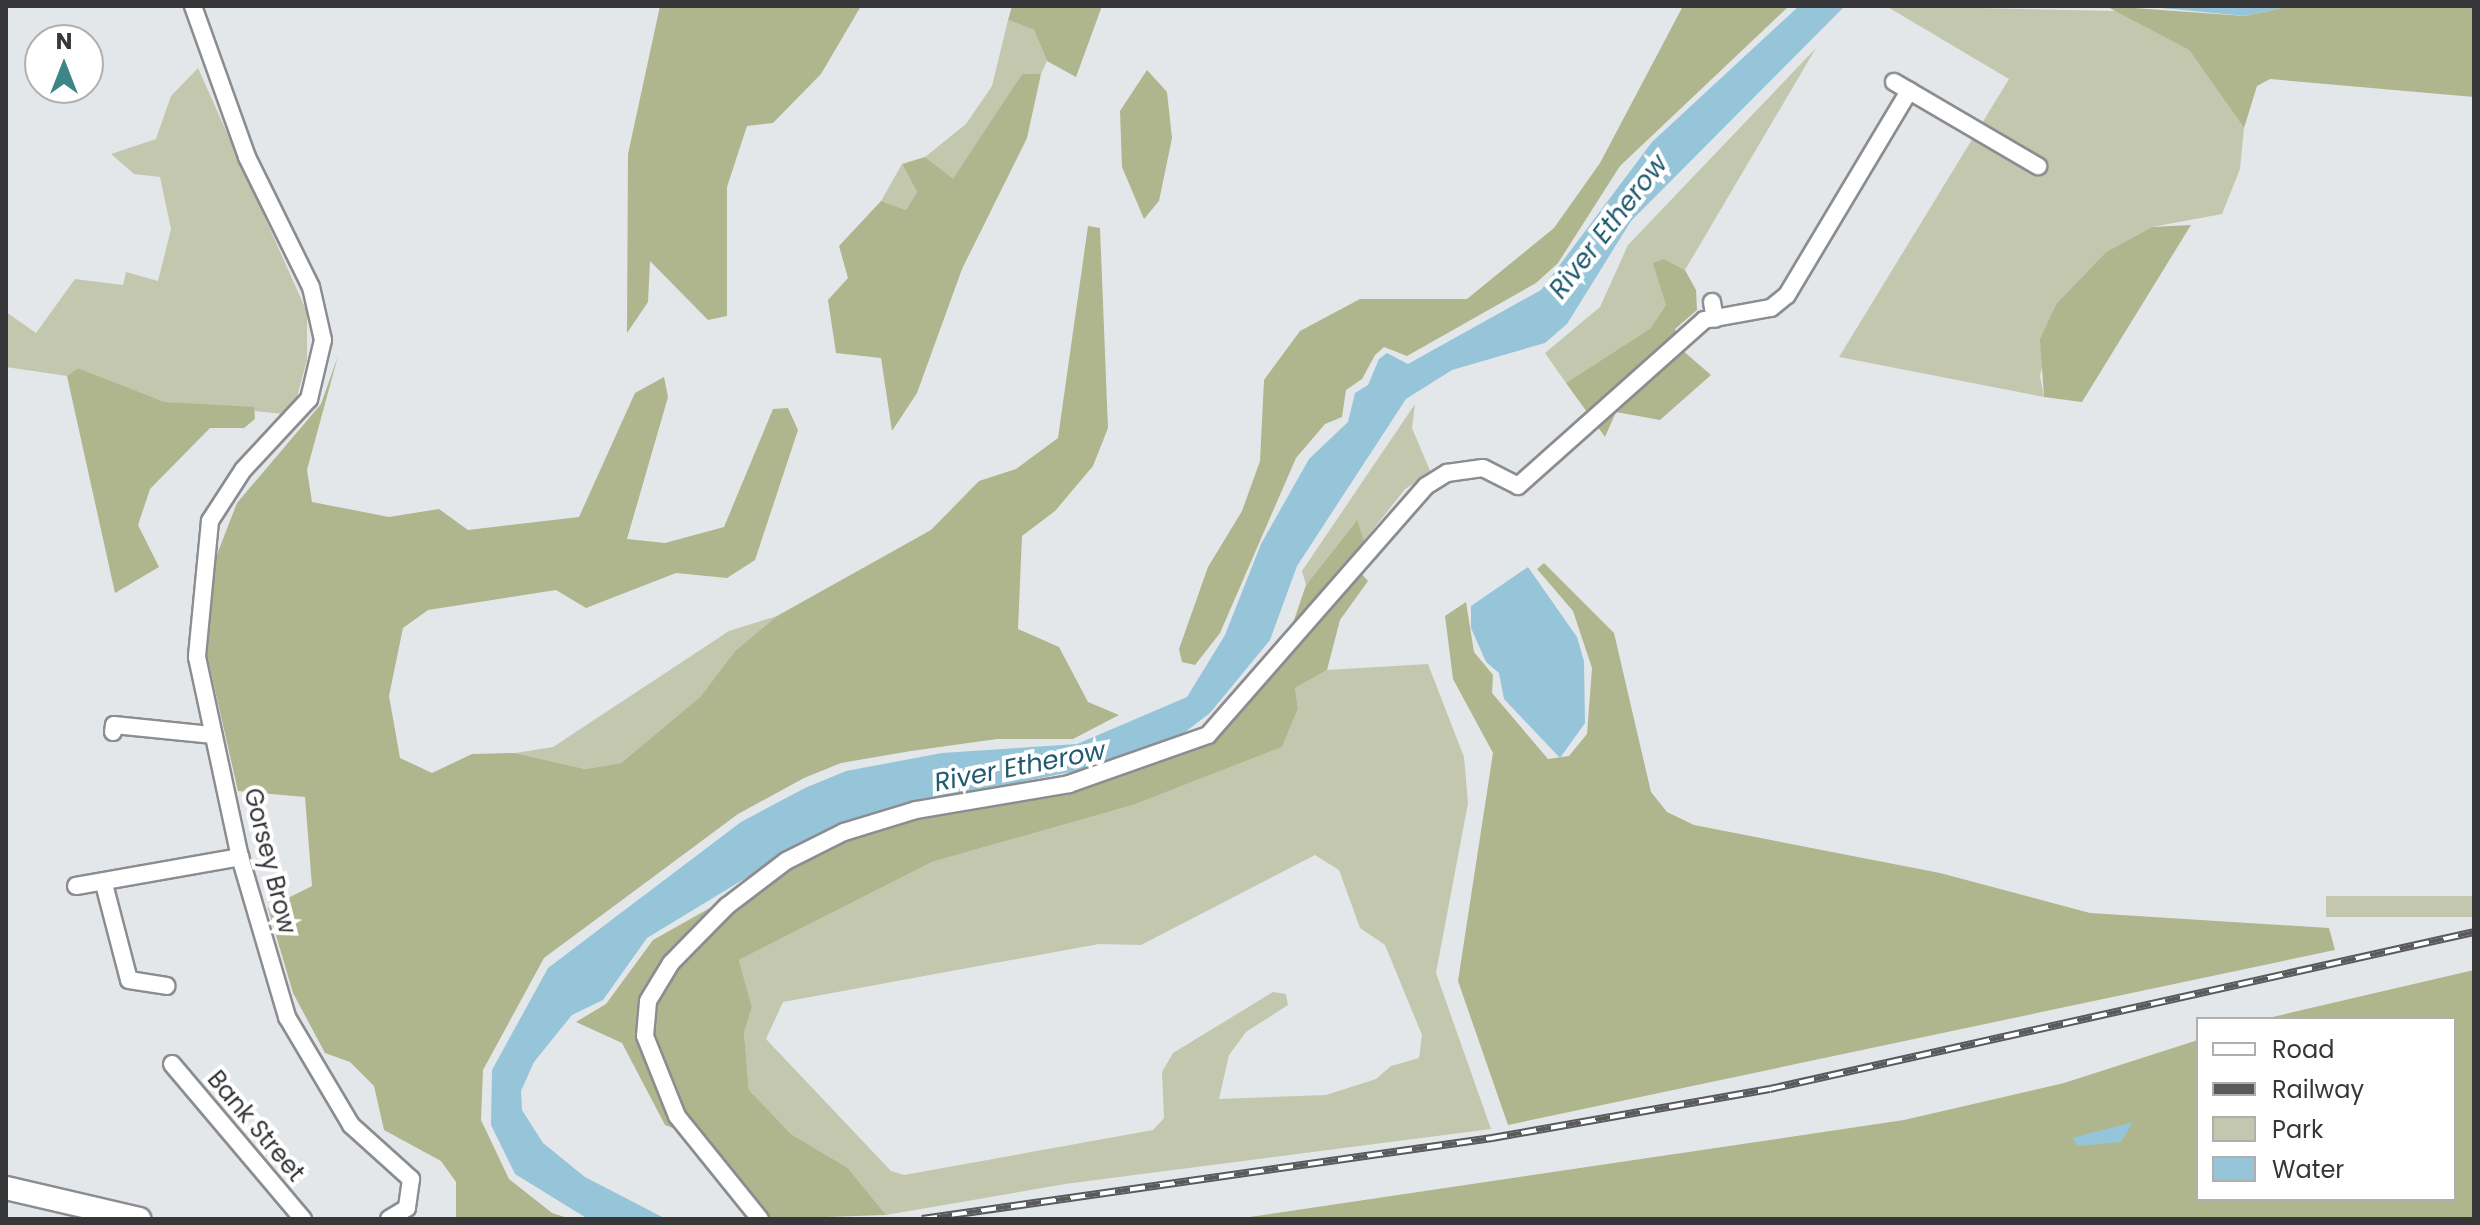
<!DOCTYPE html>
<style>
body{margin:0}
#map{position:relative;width:2480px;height:1225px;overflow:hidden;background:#e4e7ea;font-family:Poppins,sans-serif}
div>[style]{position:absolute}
.green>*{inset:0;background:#c3c7ae;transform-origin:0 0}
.forest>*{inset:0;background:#afb58c}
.water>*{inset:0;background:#96c5d9}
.roads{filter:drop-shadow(2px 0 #8b8d90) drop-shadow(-2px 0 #8b8d90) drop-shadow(0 2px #8b8d90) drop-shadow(0 -2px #8b8d90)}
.street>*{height:16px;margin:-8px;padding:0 8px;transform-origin:8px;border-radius:8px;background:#fff}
.secondary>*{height:22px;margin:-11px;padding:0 11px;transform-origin:11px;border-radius:11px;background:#fff}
.rail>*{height:8px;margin-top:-4px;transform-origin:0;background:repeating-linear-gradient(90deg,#fff 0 15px,#5a5a5c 0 30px);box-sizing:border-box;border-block:2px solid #5a5a5c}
span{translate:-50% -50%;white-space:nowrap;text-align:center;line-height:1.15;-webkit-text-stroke:8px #fff;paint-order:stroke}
.street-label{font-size:24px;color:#373739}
.water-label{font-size:26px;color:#1f5a70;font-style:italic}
.frame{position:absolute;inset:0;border:8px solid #373739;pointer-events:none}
.legend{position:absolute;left:2196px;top:1017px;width:260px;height:184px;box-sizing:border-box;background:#fff;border:2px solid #afafb0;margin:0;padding:10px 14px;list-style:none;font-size:24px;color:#373739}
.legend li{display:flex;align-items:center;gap:16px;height:40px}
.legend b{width:40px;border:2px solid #afafb0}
.north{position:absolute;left:24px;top:24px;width:80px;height:80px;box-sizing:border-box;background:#fff;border:2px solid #afafb0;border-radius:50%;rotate:0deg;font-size:22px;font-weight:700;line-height:32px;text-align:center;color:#373739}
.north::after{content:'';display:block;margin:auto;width:28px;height:36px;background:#3e8686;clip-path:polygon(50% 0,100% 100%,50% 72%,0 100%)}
</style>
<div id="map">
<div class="green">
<div style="clip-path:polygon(1886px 6px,2117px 11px,2189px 50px,2244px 128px,2240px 169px,2222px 214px,2152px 227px,2106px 252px,2057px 303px,2040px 376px,2044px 397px,1839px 357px,2009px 79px)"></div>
<div style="clip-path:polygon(1008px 20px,1034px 30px,1047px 61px,1041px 74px,1022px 74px,953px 180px,925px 157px,966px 124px,992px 86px)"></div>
<div style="clip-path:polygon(1816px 48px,1685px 270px,1664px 259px,1666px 305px,1650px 330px,1566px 383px,1545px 353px,1600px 307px,1628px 245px)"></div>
<div style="clip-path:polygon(198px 68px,307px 312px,307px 360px,292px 415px,165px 402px,78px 368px,67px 376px,6px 367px,6px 312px,36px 333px,75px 279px,123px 285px,126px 272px,158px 281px,171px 229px,160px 177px,134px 174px,111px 154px,156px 139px,171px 96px)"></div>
<div style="clip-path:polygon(902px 164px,917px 192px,906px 210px,881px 201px)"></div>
<div style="clip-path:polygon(1415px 404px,1412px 428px,1431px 473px,1405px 489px,1364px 541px,1356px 521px,1306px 585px,1302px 571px)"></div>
<div style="clip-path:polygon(777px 616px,735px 651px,700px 697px,621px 763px,585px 769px,515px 753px,553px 747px,729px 631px)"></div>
<div style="clip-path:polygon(evenodd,1428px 664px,1464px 757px,1468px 803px,1436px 973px,1491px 1129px,1065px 1184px,886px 1215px,848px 1168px,791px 1134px,749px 1090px,744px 1033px,752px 1007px,739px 960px,932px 862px,1133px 805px,1282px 747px,1298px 709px,1295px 688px,1327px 670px,1428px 664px,1315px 855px,1339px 870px,1360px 928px,1385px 945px,1422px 1035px,1419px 1058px,1391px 1066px,1376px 1079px,1326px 1095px,1219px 1099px,1229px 1055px,1246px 1032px,1288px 1005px,1286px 994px,1273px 992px,1173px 1053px,1162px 1072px,1164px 1118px,1153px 1130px,904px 1175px,891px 1171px,766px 1039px,783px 1002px,1099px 944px,1141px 945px,1315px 855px)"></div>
<div style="left:2474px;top:896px;width:21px;height:148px;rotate:90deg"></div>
</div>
<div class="forest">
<div style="clip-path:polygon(660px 6px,861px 6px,821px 74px,773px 123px,747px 126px,727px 187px,727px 316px,708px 320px,650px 261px,648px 302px,627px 333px,628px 154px)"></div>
<div style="clip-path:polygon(1012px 6px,1102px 6px,1076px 77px,1047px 61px,1034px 30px,1008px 20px)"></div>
<div style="clip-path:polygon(1683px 6px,1789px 6px,1620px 166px,1558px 263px,1536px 283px,1407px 356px,1384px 347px,1375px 355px,1362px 379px,1346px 390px,1342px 417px,1325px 424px,1296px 458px,1220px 633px,1195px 665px,1182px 662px,1179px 649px,1208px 567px,1242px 511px,1260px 461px,1264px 380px,1300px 331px,1360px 299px,1467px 299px,1554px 228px,1600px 163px)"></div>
<div style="clip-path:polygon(2106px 6px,2245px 16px,2290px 6px,2474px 6px,2474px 97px,2270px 79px,2257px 86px,2244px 128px,2189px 50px)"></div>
<div style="clip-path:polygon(1147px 70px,1167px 92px,1172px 138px,1159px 201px,1144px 219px,1122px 167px,1120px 111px)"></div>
<div style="clip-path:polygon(1022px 74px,1041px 74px,1027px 138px,962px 269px,917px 393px,892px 431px,881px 358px,836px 353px,828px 300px,848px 278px,839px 246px,881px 201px,906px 210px,917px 192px,902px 164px,925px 157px,953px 179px)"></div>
<div style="clip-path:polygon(2191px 225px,2082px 402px,2044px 397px,2040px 339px,2057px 303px,2106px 252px,2152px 227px)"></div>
<div style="clip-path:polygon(1088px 226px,1100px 228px,1108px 428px,1093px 466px,1055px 511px,1022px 536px,1018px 629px,1059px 647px,1088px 702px,1119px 715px,1073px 739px,997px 739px,911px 751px,841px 763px,804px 778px,738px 814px,544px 958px,483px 1070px,481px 1120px,509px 1179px,552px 1213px,571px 1219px,456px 1219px,456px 1182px,441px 1161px,384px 1130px,374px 1086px,350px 1062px,325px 1053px,293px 993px,268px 908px,312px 886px,305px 797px,238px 791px,207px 655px,209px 575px,237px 503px,321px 404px,338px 356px,307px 470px,312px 502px,389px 517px,439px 509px,468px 530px,579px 517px,635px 393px,664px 377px,668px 397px,627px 539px,665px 543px,724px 527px,773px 409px,788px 408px,798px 430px,755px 560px,727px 578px,676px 573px,586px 608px,556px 590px,428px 610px,403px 628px,389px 696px,400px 758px,432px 773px,472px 754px,515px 753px,585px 769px,621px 763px,700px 697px,735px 651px,777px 616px,931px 530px,979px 481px,1016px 469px,1058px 438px)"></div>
<div style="clip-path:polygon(1664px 259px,1685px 270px,1696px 290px,1697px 310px,1675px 329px,1682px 350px,1711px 375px,1660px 420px,1616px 412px,1605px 437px,1566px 383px,1650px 329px,1666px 305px,1653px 263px)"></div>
<div style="clip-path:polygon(78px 368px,165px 402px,254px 407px,255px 419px,244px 428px,210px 428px,150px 489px,138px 525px,159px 567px,115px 593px,67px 376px)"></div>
<div style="clip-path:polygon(1357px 520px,1364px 541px,1290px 632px,1306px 585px)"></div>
<div style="clip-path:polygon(1544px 563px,1614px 633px,1651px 792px,1667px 812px,1694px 825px,1940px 873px,2090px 913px,2329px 928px,2335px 950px,1508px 1125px,1458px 981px,1493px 753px,1453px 679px,1445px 616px,1466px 602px,1474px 652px,1493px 675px,1492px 693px,1548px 759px,1569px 756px,1587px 734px,1592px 668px,1573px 611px,1537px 569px)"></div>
<div style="clip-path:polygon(1360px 572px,1368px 581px,1340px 620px,1327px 670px,1295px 688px,1298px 709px,1282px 747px,1133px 805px,932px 862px,739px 960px,752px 1007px,744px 1033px,749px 1090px,791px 1134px,848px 1168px,886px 1215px,764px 1219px,695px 1136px,665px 1125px,622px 1043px,576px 1022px,606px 1004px,653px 940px,717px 904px,663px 962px,660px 991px,732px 906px,788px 864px,845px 836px,1211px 740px)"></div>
<div style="clip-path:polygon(2474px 970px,2474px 1219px,1236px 1219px,1904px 1120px,2064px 1083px,2198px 1040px,2198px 1199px,2454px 1199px,2454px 1019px,2264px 1019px)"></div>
</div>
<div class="water">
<div style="clip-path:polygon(1799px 6px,1845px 6px,1631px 221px,1567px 324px,1545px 343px,1452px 370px,1406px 399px,1297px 566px,1270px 640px,1210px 713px,1155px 755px,882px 810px,820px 833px,647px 938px,603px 1000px,572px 1015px,534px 1062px,521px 1091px,522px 1110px,543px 1143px,585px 1177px,666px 1219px,588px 1219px,515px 1174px,491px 1125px,492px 1070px,548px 968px,741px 822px,805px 788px,846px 771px,942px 753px,1077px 744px,1187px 697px,1225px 635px,1261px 544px,1309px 459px,1348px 422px,1355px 393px,1368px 385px,1379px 359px,1387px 353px,1408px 364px,1541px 290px,1652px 142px)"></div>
<div style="clip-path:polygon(2141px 6px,2290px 6px,2245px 16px)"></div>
<div style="clip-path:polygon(1528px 567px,1577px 637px,1584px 661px,1585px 723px,1560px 758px,1504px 699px,1499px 673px,1486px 662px,1471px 628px,1471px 606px)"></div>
<div style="clip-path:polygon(2133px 1122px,2121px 1142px,2078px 1146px,2072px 1138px)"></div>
</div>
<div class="roads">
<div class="street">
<div style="left:193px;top:6px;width:160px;rotate:70.3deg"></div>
<div style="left:247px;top:157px;width:145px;rotate:63.8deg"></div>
<div style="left:311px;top:287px;width:54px;rotate:77.2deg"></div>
<div style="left:323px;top:340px;width:61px;rotate:103.3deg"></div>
<div style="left:309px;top:399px;width:97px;rotate:132.9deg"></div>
<div style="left:243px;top:470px;width:61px;rotate:122.9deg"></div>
<div style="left:210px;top:521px;width:137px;rotate:95.5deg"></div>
<div style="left:197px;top:657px;width:205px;rotate:77.9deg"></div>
<div style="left:240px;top:857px;width:167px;rotate:73.6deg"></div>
<div style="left:287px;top:1017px;width:126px;rotate:59.3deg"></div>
<div style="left:351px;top:1125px;width:81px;rotate:42deg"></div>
<div style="left:411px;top:1179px;width:29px;rotate:98deg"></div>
<div style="left:407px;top:1208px;width:21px;rotate:149deg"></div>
<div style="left:1894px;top:82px;width:167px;rotate:30.3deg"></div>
<div style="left:1712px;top:302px;width:17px;rotate:80deg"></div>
<div style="left:113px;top:732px;width:7px;rotate:-82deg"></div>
<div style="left:114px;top:725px;width:100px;rotate:5.8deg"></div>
<div style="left:104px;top:884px;width:99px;rotate:75.4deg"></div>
<div style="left:129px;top:980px;width:38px;rotate:9deg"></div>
<div style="left:76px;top:886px;width:167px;rotate:-10deg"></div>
<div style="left:172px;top:1064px;width:203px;rotate:49.8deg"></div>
<div style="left:760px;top:1219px;width:132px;rotate:-128.9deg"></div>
<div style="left:677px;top:1116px;width:86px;rotate:-111.8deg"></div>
<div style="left:645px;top:1036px;width:35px;rotate:-85deg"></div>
<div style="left:648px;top:1001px;width:44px;rotate:-58.8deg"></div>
<div style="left:671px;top:963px;width:80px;rotate:-45.5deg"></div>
<div style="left:727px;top:906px;width:74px;rotate:-37.3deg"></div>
<div style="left:786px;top:861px;width:65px;rotate:-26.6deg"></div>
<div style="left:844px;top:832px;width:75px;rotate:-17deg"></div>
<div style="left:916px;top:810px;width:155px;rotate:-9.6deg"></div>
<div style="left:1069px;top:784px;width:147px;rotate:-19.4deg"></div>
<div style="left:1208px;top:735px;width:331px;rotate:-48.8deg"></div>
<div style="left:1426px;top:486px;width:25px;rotate:-32deg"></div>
<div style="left:1447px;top:473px;width:36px;rotate:-8deg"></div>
<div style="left:1483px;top:468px;width:39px;rotate:27deg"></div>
<div style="left:1518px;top:486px;width:249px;rotate:-41.7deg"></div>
<div style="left:1704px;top:320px;width:68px;rotate:-10.2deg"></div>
<div style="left:1771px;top:308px;width:21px;rotate:-39deg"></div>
<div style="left:1787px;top:295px;width:238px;rotate:-59.1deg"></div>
</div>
<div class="secondary">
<div style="left:6px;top:1188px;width:137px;rotate:13.1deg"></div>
</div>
</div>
<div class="rail">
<div style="left:922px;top:1219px;width:576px;rotate:-8.09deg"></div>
<div style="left:1492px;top:1138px;width:282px;rotate:-10deg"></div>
<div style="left:1770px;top:1089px;width:721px;rotate:-12.57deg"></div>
</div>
<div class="street-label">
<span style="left:270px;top:861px;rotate:76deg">Gorsey Brow</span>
<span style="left:256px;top:1126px;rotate:50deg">Bank Street</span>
</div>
<div class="water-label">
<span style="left:1609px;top:227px;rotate:-52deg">River Etherow</span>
<span style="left:1020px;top:767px;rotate:-11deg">River Etherow</span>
</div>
<div class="frame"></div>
<ul class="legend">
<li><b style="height:10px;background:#fff"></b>Road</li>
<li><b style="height:10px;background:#5a5a5c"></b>Railway</li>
<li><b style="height:22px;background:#c3c7ae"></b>Park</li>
<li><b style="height:22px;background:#96c5d9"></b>Water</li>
</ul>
<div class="north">N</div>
</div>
